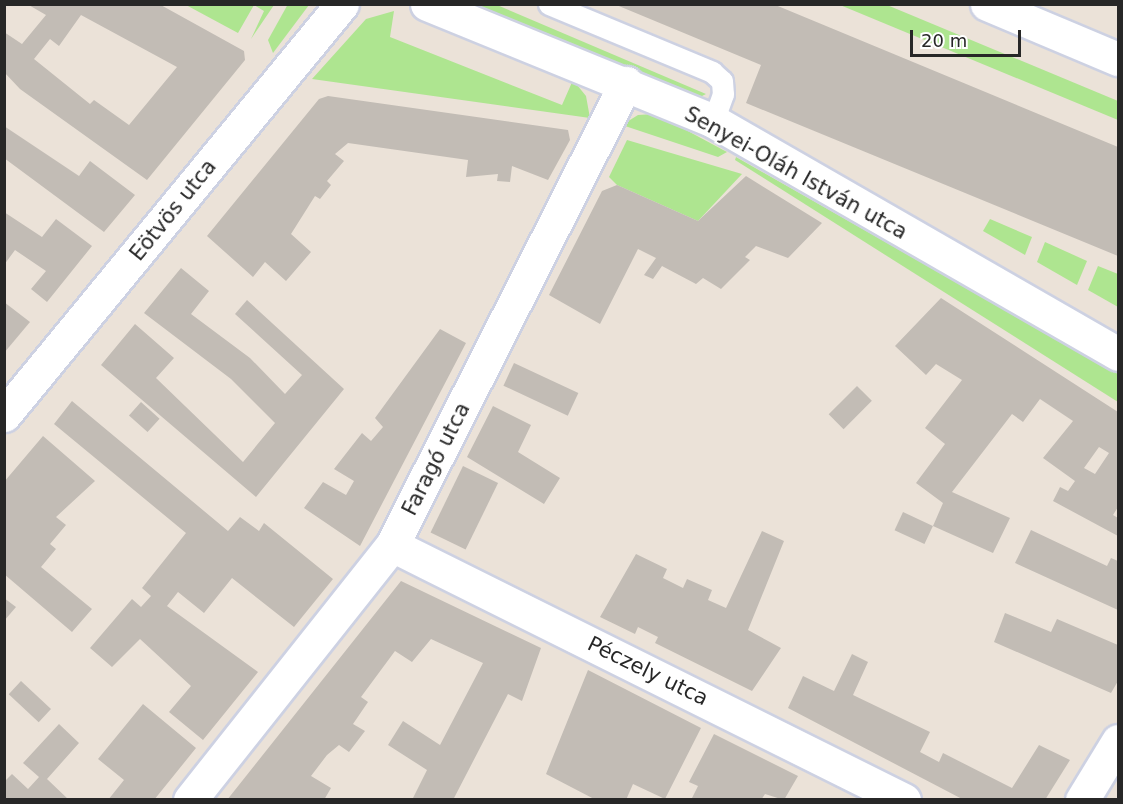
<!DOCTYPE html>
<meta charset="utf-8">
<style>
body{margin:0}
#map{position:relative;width:1123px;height:804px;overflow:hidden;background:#ebe2d8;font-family:"DejaVu Sans",sans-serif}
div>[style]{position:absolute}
.green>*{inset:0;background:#aee590}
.building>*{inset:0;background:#c2bcb5;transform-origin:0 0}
.roads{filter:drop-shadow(2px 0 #cdd1e2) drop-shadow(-2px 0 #cdd1e2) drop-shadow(0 2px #cdd1e2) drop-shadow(0 -2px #cdd1e2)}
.lane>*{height:21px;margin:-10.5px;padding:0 10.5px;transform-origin:10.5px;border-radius:10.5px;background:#fff}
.street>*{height:33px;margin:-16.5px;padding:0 16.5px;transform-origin:16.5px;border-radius:16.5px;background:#fff}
.secondary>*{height:33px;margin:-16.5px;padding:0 16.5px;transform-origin:16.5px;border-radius:16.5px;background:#fff}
span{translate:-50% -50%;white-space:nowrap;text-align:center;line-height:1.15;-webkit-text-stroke:4.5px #fff;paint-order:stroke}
.street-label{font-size:21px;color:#272727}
.frame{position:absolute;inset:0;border:6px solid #272727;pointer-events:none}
.scale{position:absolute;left:910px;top:30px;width:111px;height:27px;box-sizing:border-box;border:3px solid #272727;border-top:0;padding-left:8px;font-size:18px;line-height:21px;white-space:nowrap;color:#272727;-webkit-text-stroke:4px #fff;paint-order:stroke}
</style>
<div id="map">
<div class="green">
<div style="clip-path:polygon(288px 4px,309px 5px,273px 53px,268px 40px)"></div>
<div style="clip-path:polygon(186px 5px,274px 5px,251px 39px,264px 11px,254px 5px,238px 33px)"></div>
<div style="clip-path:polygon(472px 5px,497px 5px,706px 94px,700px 97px)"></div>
<div style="clip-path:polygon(840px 5px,887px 5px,1118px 101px,1118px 120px)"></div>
<div style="clip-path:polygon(394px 11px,390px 37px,562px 105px,573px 80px,586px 96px,590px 118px,312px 79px,366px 19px)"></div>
<div style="clip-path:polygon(654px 114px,658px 115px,727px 152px,718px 157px,622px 125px,638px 115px)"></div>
<div style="clip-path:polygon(627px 140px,742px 174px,698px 221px,617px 185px,609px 177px)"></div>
<div style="clip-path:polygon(736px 157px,1118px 374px,1118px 402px,735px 160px)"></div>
<div style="clip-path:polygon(990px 219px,1032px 237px,1025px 255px,983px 231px)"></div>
<div style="clip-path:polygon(1045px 242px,1087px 261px,1077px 285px,1037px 262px)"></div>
<div style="clip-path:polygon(1098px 266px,1118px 274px,1118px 307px,1088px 290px)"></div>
</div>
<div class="building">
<div style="clip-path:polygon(evenodd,27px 4px,159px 4px,244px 51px,245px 60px,147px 180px,20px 89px,4px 72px,4px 32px,22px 44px,46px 15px,27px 4px,81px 15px,177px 67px,129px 125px,94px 100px,90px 104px,34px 59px,50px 39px,59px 46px,81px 15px)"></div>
<div style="clip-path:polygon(614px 4px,773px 4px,1118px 147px,1118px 256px,746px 103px,761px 65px)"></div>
<div style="clip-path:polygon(328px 96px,568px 130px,570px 140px,548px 180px,512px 166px,510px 182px,497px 181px,498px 174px,466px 177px,468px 160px,348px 143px,335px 154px,344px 161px,327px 181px,331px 185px,320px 199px,315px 196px,291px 234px,311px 252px,286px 281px,265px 262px,253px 277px,207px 236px,319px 99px)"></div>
<div style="clip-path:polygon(4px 126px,79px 176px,90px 161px,135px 195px,104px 232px,4px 158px)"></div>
<div style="clip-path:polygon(746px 176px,822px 223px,788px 258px,756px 246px,745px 257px,750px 260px,721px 289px,703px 278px,696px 284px,662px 266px,653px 279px,644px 275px,656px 258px,638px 249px,600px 324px,549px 295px,602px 191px,617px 185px,698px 221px)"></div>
<div style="clip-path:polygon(4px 212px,42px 237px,56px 219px,92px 246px,47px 302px,31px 289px,46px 271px,15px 250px,4px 265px)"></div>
<div style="clip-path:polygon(181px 268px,209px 291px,191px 314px,250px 358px,285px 394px,302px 375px,235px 314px,247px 300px,344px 389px,256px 497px,101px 365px,135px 324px,174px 358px,156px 378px,243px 462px,275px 423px,231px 379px,144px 313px)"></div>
<div style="clip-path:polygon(evenodd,941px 298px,1118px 412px,1118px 507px,1113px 515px,1118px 518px,1118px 536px,1053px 501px,1060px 487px,1068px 491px,1075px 481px,1043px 458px,1073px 421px,1040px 399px,1023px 422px,1012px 414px,952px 492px,1010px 518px,993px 553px,933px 526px,943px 503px,916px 483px,945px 444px,925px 428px,962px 380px,936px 364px,926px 375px,895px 346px,941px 298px,1099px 447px,1109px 453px,1095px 474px,1084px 468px,1099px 447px)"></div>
<div style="clip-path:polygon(4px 302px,30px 322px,4px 353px)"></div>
<div style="clip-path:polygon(440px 329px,466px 343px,360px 546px,304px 508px,323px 482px,346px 495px,354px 481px,334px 469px,362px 433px,371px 441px,383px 427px,375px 418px)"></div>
<div style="left:514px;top:363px;width:71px;height:25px;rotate:25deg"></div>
<div style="left:857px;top:386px;width:21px;height:40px;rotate:45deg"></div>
<div style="clip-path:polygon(72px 401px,228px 531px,240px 517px,259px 531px,264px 523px,333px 579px,294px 627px,232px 578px,204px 613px,178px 592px,167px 606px,258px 672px,203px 740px,169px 712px,191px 686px,140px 639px,112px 667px,90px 648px,132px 599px,141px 607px,151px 596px,142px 588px,186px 533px,54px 424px)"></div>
<div style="left:141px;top:402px;width:25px;height:18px;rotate:42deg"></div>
<div style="clip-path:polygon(493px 406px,531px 425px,518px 452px,560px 478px,544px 504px,467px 457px)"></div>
<div style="clip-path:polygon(43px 436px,95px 481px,56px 517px,66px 525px,50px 544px,56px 549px,41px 567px,92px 609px,72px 632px,4px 574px,4px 482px)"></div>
<div style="left:463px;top:466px;width:39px;height:74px;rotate:26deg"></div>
<div style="left:903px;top:512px;width:33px;height:20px;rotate:25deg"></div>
<div style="clip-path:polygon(1031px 530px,1107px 566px,1111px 558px,1118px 561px,1118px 610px,1015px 563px)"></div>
<div style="clip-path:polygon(762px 531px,784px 541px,748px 630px,781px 648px,752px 691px,655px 643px,658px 637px,638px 627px,635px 634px,600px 617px,636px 554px,667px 569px,663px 578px,683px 588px,687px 579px,712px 590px,708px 600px,726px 608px)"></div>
<div style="clip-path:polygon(401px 581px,541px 648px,522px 701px,508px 694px,453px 800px,412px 800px,427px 770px,388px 745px,403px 721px,440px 745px,483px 663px,431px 639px,412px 662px,395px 651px,361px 697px,368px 702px,353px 724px,365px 731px,349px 752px,339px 745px,327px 755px,311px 776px,331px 788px,324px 800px,227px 800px)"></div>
<div style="clip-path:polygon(4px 598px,16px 607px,4px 621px)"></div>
<div style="clip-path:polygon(1005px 613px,1051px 632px,1057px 619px,1118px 645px,1118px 681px,1111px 693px,994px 642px)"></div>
<div style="clip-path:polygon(852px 654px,868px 662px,853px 695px,930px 732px,920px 752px,939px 762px,943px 753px,1012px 788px,1039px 745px,1070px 760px,1045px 800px,964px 800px,788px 708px,803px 676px,834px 691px)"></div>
<div style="clip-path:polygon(588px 670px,701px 728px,665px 799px,633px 784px,626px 800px,596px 800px,546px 774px)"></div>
<div style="left:21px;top:681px;width:41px;height:18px;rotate:43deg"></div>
<div style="clip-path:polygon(143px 704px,196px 748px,154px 800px,108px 800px,124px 780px,98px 759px)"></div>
<div style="clip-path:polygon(59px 724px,79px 743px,47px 779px,69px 800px,4px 800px,4px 782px,12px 774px,28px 789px,39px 777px,23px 763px)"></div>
<div style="clip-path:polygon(714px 734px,798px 776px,784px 800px,765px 794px,761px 800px,691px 800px,698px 786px,689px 782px)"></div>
</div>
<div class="roads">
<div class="lane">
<div style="left:549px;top:4px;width:177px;rotate:22.6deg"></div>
<div style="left:712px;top:72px;width:13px;rotate:42deg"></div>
<div style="left:722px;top:81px;width:13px;rotate:86deg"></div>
<div style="left:723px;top:94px;width:29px;rotate:110deg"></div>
</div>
<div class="street">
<div style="left:427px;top:4px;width:309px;rotate:22.2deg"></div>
<div style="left:713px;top:121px;width:467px;rotate:29.9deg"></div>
<div style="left:4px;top:415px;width:532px;rotate:-50.57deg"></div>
<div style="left:392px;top:545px;width:572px;rotate:26.48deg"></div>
<div style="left:190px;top:800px;width:325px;rotate:-51.6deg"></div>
<div style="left:392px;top:545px;width:518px;rotate:-63.14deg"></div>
<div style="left:1082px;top:800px;width:69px;rotate:-58.6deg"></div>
</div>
<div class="secondary">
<div style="left:987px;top:4px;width:142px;rotate:22.8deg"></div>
</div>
</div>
<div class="street-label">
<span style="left:796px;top:173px;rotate:29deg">Senyei-Oláh István utca</span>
<span style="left:173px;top:210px;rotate:-51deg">Eötvös utca</span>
<span style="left:436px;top:459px;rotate:-63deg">Faragó utca</span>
<span style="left:648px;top:671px;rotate:26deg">Péczely utca</span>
</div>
<div class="frame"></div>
<div class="scale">20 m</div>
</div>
